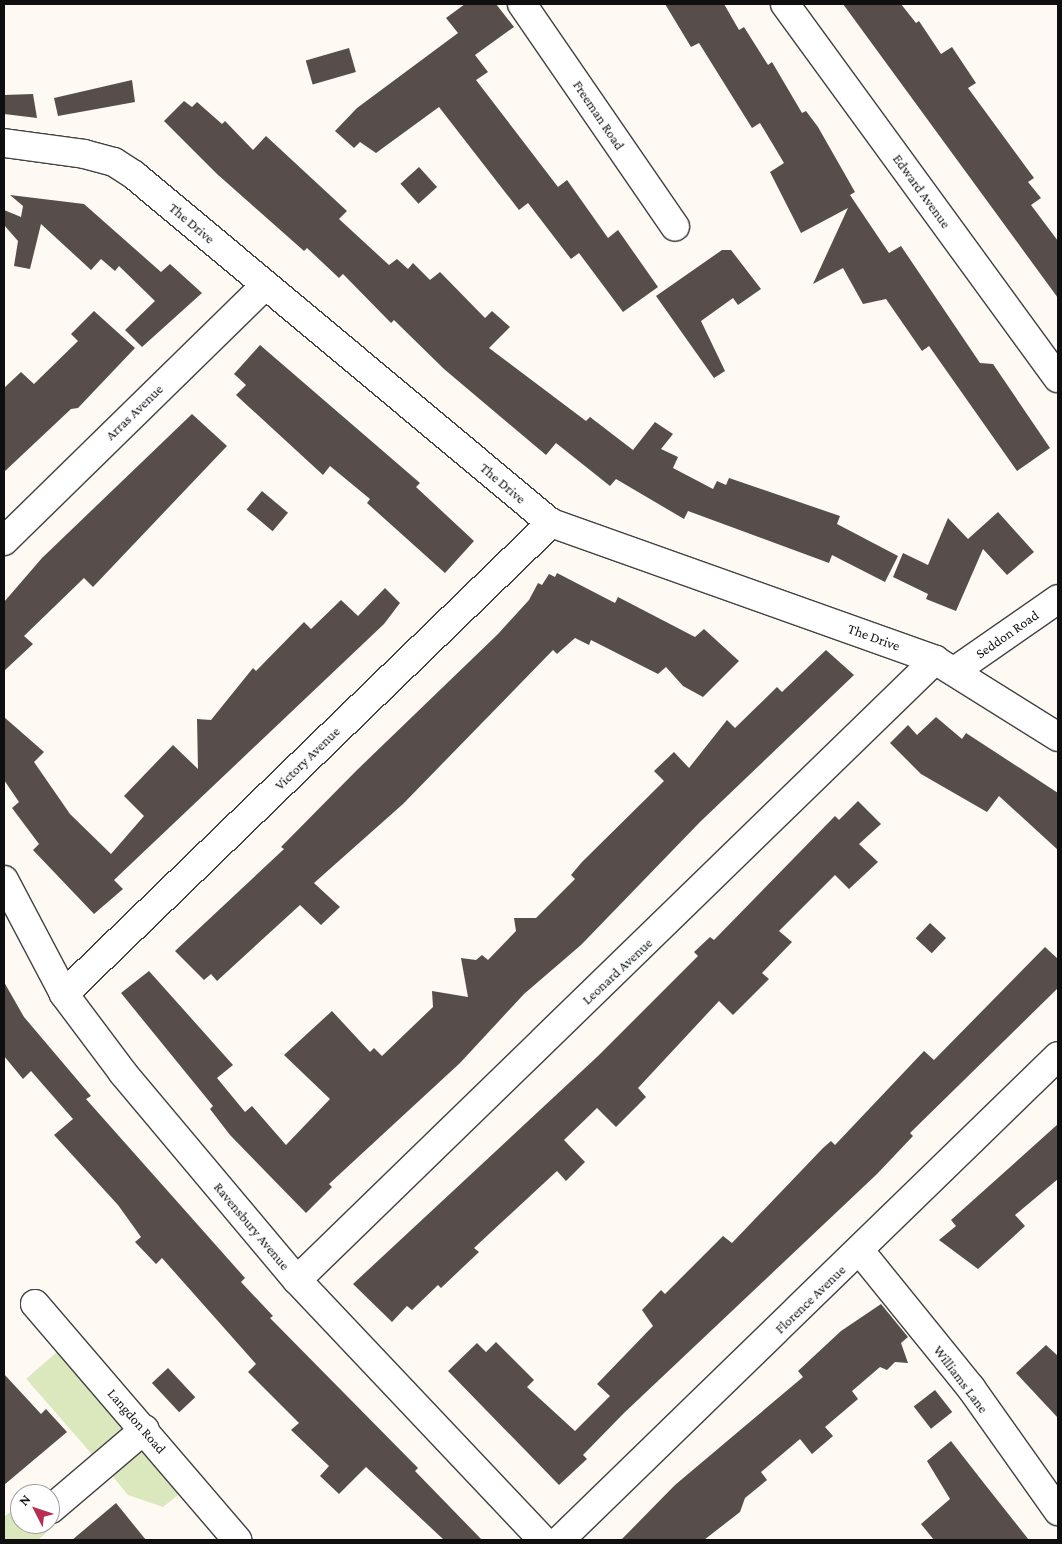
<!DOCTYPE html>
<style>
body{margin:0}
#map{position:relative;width:1062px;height:1544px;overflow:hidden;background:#fef9f2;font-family:"Crimson Pro",serif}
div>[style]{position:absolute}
.green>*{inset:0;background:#dbe7bd;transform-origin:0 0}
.building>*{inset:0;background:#574e4c;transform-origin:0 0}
.roads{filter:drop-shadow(1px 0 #424242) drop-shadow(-1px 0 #424242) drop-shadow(0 1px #424242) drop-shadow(0 -1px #424242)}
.minor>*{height:28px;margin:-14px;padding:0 14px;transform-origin:14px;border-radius:14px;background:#fff}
.tertiary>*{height:28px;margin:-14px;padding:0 14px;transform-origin:14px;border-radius:14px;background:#fff}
span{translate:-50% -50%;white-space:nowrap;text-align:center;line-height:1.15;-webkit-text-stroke:5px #fff;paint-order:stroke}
.street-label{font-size:14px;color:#0f0f0f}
.frame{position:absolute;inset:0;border:5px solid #0f0f0f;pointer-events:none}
.north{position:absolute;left:10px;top:1484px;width:50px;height:50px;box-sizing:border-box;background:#fff;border:1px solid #9f9f9f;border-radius:50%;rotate:311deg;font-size:14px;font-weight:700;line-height:20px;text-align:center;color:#0f0f0f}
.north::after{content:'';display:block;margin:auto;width:18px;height:22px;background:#b82e50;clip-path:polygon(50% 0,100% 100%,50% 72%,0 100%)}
</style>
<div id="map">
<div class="green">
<div style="left:64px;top:1346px;width:109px;height:50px;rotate:49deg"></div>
<div style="clip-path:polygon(144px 1436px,187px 1488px,163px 1507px,128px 1495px,106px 1468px)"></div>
<div style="clip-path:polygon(20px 1504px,20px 1524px,50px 1522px,54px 1526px,38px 1540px,4px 1540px,4px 1517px)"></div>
</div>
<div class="building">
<div style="clip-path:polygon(465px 4px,496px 4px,514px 27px,475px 55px,488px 72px,476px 80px,558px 187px,567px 180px,608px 238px,618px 230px,658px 287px,623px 312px,579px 253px,571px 259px,528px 203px,519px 210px,439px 107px,376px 153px,360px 142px,354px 148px,335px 131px,357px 108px,458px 33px,446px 18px)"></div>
<div style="clip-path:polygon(665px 4px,724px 4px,739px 30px,744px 27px,768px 65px,772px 62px,802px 113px,806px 111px,818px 127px,855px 192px,850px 195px,889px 253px,901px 246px,980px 363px,993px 364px,1050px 448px,1017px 471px,929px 346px,922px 351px,886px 299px,863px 304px,843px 268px,813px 284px,848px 208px,801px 233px,770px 172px,784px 163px,760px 123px,752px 128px,699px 43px,691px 47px)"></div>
<div style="clip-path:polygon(843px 4px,901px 4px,916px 23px,919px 21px,941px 54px,952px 47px,976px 83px,968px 88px,1034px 178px,1028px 182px,1041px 198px,1031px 205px,1058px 241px,1058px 298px)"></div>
<div style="left:349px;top:48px;width:25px;height:45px;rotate:74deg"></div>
<div style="clip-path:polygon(132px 80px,135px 102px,58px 116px,54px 98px)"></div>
<div style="clip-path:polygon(33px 94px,37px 118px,4px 114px,4px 95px)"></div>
<div style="clip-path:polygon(184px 101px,192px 107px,197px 102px,222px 124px,225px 121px,253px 150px,266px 136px,347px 211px,339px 219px,389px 265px,397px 259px,408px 269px,413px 263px,430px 280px,440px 272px,485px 318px,492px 311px,510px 327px,489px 348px,586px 421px,590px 417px,633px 450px,655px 422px,673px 434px,661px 449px,678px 457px,673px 468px,713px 489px,717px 481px,726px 485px,729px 478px,840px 516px,837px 524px,898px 556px,885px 582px,832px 555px,829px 563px,688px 511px,684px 519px,616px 479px,610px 486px,556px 443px,546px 455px,444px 369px,394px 320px,391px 323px,343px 274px,339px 278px,307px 248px,304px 251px,217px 174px,164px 121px)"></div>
<div style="left:419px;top:167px;width:27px;height:25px;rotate:48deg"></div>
<div style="clip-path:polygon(10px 195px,84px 204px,161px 272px,170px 264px,202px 293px,142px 347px,125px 330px,155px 301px,119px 266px,115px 271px,101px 259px,91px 270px,41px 224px,30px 269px,14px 266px,18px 241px,4px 225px,4px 210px,21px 217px,23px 206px)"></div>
<div style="clip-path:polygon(722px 250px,731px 250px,761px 289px,738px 305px,733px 298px,701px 321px,725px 371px,714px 378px,656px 296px)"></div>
<div style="clip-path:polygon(94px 311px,135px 348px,78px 408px,71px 409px,4px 472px,4px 388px,21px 372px,34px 384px,78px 341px,71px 334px)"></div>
<div style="clip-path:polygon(260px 345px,420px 483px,416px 487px,474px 541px,445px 573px,367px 503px,370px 499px,330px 466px,323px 475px,236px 395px,246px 385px,234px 374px)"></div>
<div style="clip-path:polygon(192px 414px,227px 446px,93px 587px,84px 578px,24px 636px,33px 644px,4px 671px,4px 602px,42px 558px)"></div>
<div style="left:262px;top:491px;width:34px;height:24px;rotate:40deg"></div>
<div style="clip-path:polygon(998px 512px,1034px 552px,1007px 575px,983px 549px,956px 611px,926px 599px,928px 594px,893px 577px,903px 553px,928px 565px,948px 518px,968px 539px)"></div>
<div style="clip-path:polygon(557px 573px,615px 603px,618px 597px,695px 637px,704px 629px,739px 661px,703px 697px,683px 686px,666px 667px,658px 674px,591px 640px,589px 645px,575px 638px,557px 654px,553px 650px,403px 804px,314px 883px,340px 907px,321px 925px,300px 905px,217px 981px,211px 974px,204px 980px,175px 951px,284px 849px,281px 847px,357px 770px,498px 634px,529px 600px,538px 583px,542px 585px,549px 574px,555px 577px)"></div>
<div style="clip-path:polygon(385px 588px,400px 603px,384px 624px,114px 880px,123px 889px,94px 914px,33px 850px,39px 844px,12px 808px,19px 802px,4px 780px,4px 717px,44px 752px,34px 762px,70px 814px,111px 854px,144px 816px,124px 796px,173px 745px,198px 769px,197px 719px,211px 720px,253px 668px,256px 671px,304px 622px,311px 629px,341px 600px,358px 616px)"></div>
<div style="clip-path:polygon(826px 650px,854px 675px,700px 822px,581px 945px,524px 994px,460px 1063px,329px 1184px,332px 1187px,306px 1213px,230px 1135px,210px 1109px,213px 1106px,121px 993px,149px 971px,233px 1065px,217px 1078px,245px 1112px,252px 1106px,286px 1145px,330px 1099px,284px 1055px,332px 1011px,370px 1052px,374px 1048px,382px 1056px,433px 1007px,432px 991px,468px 997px,461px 958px,476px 960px,482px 955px,488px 960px,516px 931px,514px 918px,536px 918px,575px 879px,571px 875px,582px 862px,664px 781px,654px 771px,674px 752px,689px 768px,727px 720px,735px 728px,777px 687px,782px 692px)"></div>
<div style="clip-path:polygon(936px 717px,962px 739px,966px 733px,1058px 793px,1058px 850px,999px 796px,987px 812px,921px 774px,890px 743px,908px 725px,917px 735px)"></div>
<div style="clip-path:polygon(858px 801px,881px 824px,859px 844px,878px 862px,849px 889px,835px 875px,779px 931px,792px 942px,762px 973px,769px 979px,733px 1015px,719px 1001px,638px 1088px,646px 1097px,616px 1127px,597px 1108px,564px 1140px,585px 1162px,566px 1181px,557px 1171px,474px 1248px,479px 1252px,441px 1288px,438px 1285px,412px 1310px,407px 1306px,392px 1322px,353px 1284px,598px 1056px,698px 956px,694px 952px,710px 937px,714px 940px,835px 816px,839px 820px)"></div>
<div style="left:930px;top:923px;width:22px;height:21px;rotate:43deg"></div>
<div style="clip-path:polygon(1045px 947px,1058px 959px,1058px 988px,910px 1133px,913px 1136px,877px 1174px,624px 1413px,583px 1455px,587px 1459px,559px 1485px,448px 1371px,477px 1343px,486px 1352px,496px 1342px,534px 1380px,527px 1387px,575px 1431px,610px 1396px,597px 1384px,653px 1326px,642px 1310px,661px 1290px,665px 1294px,723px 1236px,732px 1243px,823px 1148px,831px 1141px,835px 1145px,924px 1051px,934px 1060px)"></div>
<div style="clip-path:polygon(4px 982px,24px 1017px,91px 1096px,86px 1099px,245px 1278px,241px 1282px,273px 1316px,270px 1318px,418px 1468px,415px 1471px,482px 1540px,444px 1540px,366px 1467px,339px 1494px,320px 1476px,329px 1466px,291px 1430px,299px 1423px,248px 1372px,256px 1364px,162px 1258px,156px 1264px,135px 1242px,141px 1237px,118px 1205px,54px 1135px,73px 1119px,31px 1071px,23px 1079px,4px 1056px)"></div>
<div style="clip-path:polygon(1058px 1124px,1058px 1179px,1015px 1215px,1025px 1226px,978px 1269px,939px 1240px,956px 1226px,951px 1220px)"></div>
<div style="clip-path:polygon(881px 1304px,908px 1337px,901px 1343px,908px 1363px,895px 1362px,887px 1370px,880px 1367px,852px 1391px,858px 1399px,825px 1427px,833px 1436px,812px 1454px,800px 1439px,761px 1472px,767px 1480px,745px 1498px,740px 1512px,704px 1540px,621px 1540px,675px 1485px,803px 1377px,798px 1371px,841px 1331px)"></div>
<div style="clip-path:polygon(1046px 1345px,1058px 1356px,1058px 1418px,1016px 1373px)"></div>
<div style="left:168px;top:1368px;width:40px;height:22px;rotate:47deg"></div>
<div style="clip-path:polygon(4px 1374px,41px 1414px,46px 1409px,67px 1432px,4px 1485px)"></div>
<div style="left:935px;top:1390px;width:28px;height:27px;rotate:52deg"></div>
<div style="clip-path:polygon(951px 1441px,983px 1482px,1029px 1540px,934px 1540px,921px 1524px,950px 1499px,927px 1461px)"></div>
<div style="clip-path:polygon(116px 1503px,146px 1540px,72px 1540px)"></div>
</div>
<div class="roads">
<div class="minor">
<div style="left:522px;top:4px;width:270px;rotate:55.5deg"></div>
<div style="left:785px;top:4px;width:463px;rotate:53.9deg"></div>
<div style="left:4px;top:541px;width:366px;rotate:-44.4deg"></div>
<div style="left:956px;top:670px;width:124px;rotate:-34.8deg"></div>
<div style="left:4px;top:880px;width:129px;rotate:62.2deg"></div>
<div style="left:64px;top:994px;width:99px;rotate:53.2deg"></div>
<div style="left:123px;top:1073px;width:270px;rotate:50deg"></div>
<div style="left:297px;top:1280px;width:358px;rotate:46.6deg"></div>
<div style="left:64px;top:994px;width:678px;rotate:-44.04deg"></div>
<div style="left:860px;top:1251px;width:176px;rotate:51deg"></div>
<div style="left:971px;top:1388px;width:151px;rotate:54.7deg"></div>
<div style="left:297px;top:1280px;width:890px;rotate:-44.18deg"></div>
<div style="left:35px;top:1304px;width:311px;rotate:49.4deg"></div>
<div style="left:51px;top:1509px;width:123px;rotate:-40.4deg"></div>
<div style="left:560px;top:1540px;width:694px;rotate:-44.18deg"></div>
</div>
<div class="tertiary">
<div style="left:4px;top:143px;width:81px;rotate:7.8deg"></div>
<div style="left:84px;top:154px;width:31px;rotate:15deg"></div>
<div style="left:114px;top:162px;width:24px;rotate:33deg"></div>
<div style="left:134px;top:175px;width:543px;rotate:39.85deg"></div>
<div style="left:551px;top:523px;width:408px;rotate:19.6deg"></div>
<div style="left:935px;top:660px;width:145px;rotate:32deg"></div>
</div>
</div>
<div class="street-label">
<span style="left:599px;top:115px;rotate:56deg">Freeman Road</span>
<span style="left:922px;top:191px;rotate:54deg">Edward Avenue</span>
<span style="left:192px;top:223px;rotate:40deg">The Drive</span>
<span style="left:134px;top:412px;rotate:-44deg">Arras Avenue</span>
<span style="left:503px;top:483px;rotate:40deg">The Drive</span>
<span style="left:1007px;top:634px;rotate:-35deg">Seddon Road</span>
<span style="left:874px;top:637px;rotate:20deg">The Drive</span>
<span style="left:307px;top:758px;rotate:-44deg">Victory Avenue</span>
<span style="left:617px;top:971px;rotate:-43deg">Leonard Avenue</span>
<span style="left:252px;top:1226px;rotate:50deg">Ravensbury Avenue</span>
<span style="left:810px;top:1299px;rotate:-44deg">Florence Avenue</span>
<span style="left:961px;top:1379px;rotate:53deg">Williams Lane</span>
<span style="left:137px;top:1421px;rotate:49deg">Langdon Road</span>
</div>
<div class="frame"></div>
<div class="north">N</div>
</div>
